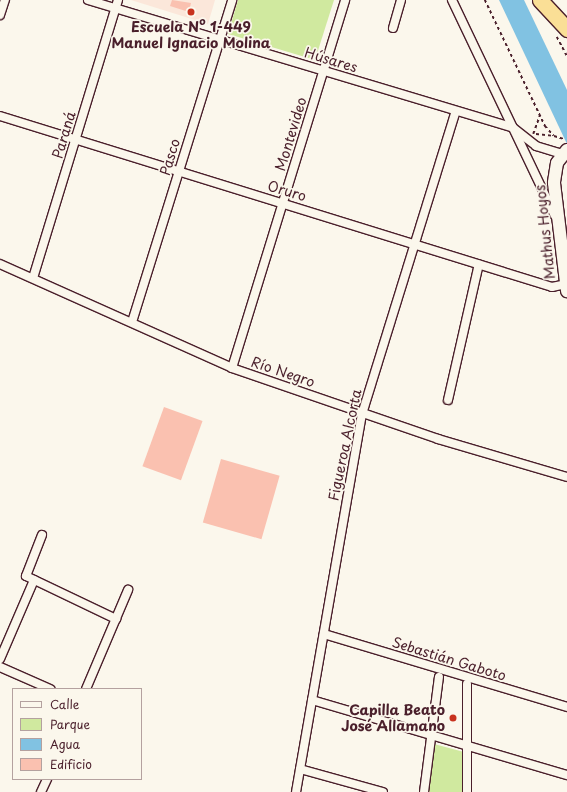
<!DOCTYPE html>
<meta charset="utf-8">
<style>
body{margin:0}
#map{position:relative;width:567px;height:792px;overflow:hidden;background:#fbf7ec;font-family:"Playpen Sans",sans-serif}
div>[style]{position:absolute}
.built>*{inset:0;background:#fbe7da}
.green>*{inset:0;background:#d0e99f}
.water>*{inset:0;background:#81c2e2}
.building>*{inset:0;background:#fac1b0;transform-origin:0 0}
.path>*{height:1.5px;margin-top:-0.75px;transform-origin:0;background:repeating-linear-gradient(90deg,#4a1f2b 0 3px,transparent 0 6px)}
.roads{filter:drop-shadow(1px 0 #4a1f2b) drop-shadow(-1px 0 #4a1f2b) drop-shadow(0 1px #4a1f2b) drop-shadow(0 -1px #4a1f2b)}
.street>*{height:8px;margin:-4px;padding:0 4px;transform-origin:4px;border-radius:4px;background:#fbf7ec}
.secondary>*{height:12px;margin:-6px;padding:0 6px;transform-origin:6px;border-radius:6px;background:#fbf7ec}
.highway>*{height:15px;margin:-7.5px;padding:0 7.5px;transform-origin:7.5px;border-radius:7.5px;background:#fadf96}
.dots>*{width:11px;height:11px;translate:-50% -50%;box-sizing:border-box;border:2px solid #fbf7ec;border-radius:50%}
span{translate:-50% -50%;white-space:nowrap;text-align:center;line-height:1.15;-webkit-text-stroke:3.5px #fbf7ec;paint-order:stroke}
.poi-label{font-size:14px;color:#4a1f2b;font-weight:700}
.right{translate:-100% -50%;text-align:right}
.street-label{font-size:14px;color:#4a1f2b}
.legend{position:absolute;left:12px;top:688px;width:130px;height:92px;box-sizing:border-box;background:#fbf7ec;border:1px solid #b4a19f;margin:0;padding:5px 7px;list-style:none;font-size:12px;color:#4a1f2b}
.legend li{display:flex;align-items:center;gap:8px;height:20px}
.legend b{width:20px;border:1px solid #b4a19f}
</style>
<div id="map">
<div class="built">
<div style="clip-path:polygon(131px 0,215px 0,208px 24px)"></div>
</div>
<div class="green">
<div style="clip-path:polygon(238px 0,334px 0,315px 60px,228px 34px)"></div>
<div style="clip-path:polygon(434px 744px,464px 752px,463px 792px,428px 792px)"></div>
</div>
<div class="water">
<div style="clip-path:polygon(499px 0,524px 0,567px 90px,567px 144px)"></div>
</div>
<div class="building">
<div style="clip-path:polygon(172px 0,191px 3px,189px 12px,170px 6px)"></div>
<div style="left:164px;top:407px;width:41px;height:63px;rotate:20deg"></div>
<div style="left:221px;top:459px;width:61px;height:66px;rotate:16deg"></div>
</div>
<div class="path">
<div style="left:485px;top:0;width:140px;rotate:64.5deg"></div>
<div style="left:545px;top:126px;width:13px;rotate:48deg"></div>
<div style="left:554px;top:136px;width:10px;rotate:17deg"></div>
<div style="left:557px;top:37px;width:21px;rotate:62deg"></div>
<div style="left:533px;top:134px;width:20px;rotate:-70deg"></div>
<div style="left:536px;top:134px;width:18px;rotate:6deg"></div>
</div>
<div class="roads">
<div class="street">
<div style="left:88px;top:0;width:443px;rotate:16.7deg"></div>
<div style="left:512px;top:127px;width:31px;rotate:38deg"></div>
<div style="left:536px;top:146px;width:27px;rotate:17deg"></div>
<div style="left:452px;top:0;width:239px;rotate:64.5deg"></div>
<div style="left:0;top:15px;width:16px;rotate:-72deg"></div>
<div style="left:393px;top:28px;width:29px;rotate:-74deg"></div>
<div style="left:0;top:116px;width:578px;rotate:17.21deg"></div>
<div style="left:552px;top:287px;width:14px;rotate:-12deg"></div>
<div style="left:0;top:264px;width:254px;rotate:24.1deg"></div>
<div style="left:232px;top:368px;width:218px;rotate:19deg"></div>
<div style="left:438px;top:439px;width:134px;rotate:16.4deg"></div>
<div style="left:33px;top:278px;width:291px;rotate:-73deg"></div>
<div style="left:132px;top:322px;width:337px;rotate:-72.7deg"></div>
<div style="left:232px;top:368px;width:385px;rotate:-72.9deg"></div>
<div style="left:448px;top:400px;width:139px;rotate:-77.2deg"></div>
<div style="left:42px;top:535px;width:44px;rotate:111.3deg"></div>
<div style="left:26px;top:576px;width:100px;rotate:25.5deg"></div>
<div style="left:324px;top:634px;width:254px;rotate:16.7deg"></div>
<div style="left:0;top:659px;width:86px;rotate:-66.7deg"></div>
<div style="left:0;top:667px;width:55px;rotate:23.7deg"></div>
<div style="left:467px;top:684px;width:108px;rotate:90deg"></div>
<div style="left:86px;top:689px;width:108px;rotate:-67deg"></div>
<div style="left:312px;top:700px;width:266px;rotate:16.4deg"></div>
<div style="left:300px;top:769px;width:86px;rotate:15.5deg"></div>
<div style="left:41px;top:792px;width:14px;rotate:-65deg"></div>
<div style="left:296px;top:792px;width:384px;rotate:-80.1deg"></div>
<div style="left:362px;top:414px;width:317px;rotate:-72.8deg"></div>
<div style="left:424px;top:792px;width:116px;rotate:-82.6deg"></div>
</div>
<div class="secondary">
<div style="left:567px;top:150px;width:16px;rotate:128deg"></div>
<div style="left:557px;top:163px;width:20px;rotate:99deg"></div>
<div style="left:554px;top:183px;width:109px;rotate:83.1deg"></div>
</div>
<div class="highway">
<div style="left:540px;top:0;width:40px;rotate:47deg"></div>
</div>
</div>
<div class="dots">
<div style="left:191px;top:12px;background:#c8321e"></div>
<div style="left:453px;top:718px;background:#c8321e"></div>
</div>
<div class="poi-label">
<span style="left:191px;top:35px">Escuela Nº 1-449<br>Manuel Ignacio Molina</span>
<span class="right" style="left:445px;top:718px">Capilla Beato<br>José Allamano</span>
</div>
<div class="street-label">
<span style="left:331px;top:60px;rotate:17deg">Húsares</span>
<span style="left:291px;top:134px;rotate:-73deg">Montevideo</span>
<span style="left:64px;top:135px;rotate:-73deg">Paraná</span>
<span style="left:170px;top:157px;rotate:-73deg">Pasco</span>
<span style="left:287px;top:191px;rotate:17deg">Oruro</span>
<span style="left:545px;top:232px;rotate:-96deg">Mathus Hoyos</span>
<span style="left:283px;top:372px;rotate:19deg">Río Negro</span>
<span style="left:345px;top:445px;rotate:-78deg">Figueroa Alcorta</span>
<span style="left:449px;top:659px;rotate:17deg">Sebastián Gaboto</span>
</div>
<ul class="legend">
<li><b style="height:5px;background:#fbf7ec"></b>Calle</li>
<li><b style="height:11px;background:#d0e99f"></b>Parque</li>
<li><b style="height:11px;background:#81c2e2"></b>Agua</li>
<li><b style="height:11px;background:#fac1b0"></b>Edificio</li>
</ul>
</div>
